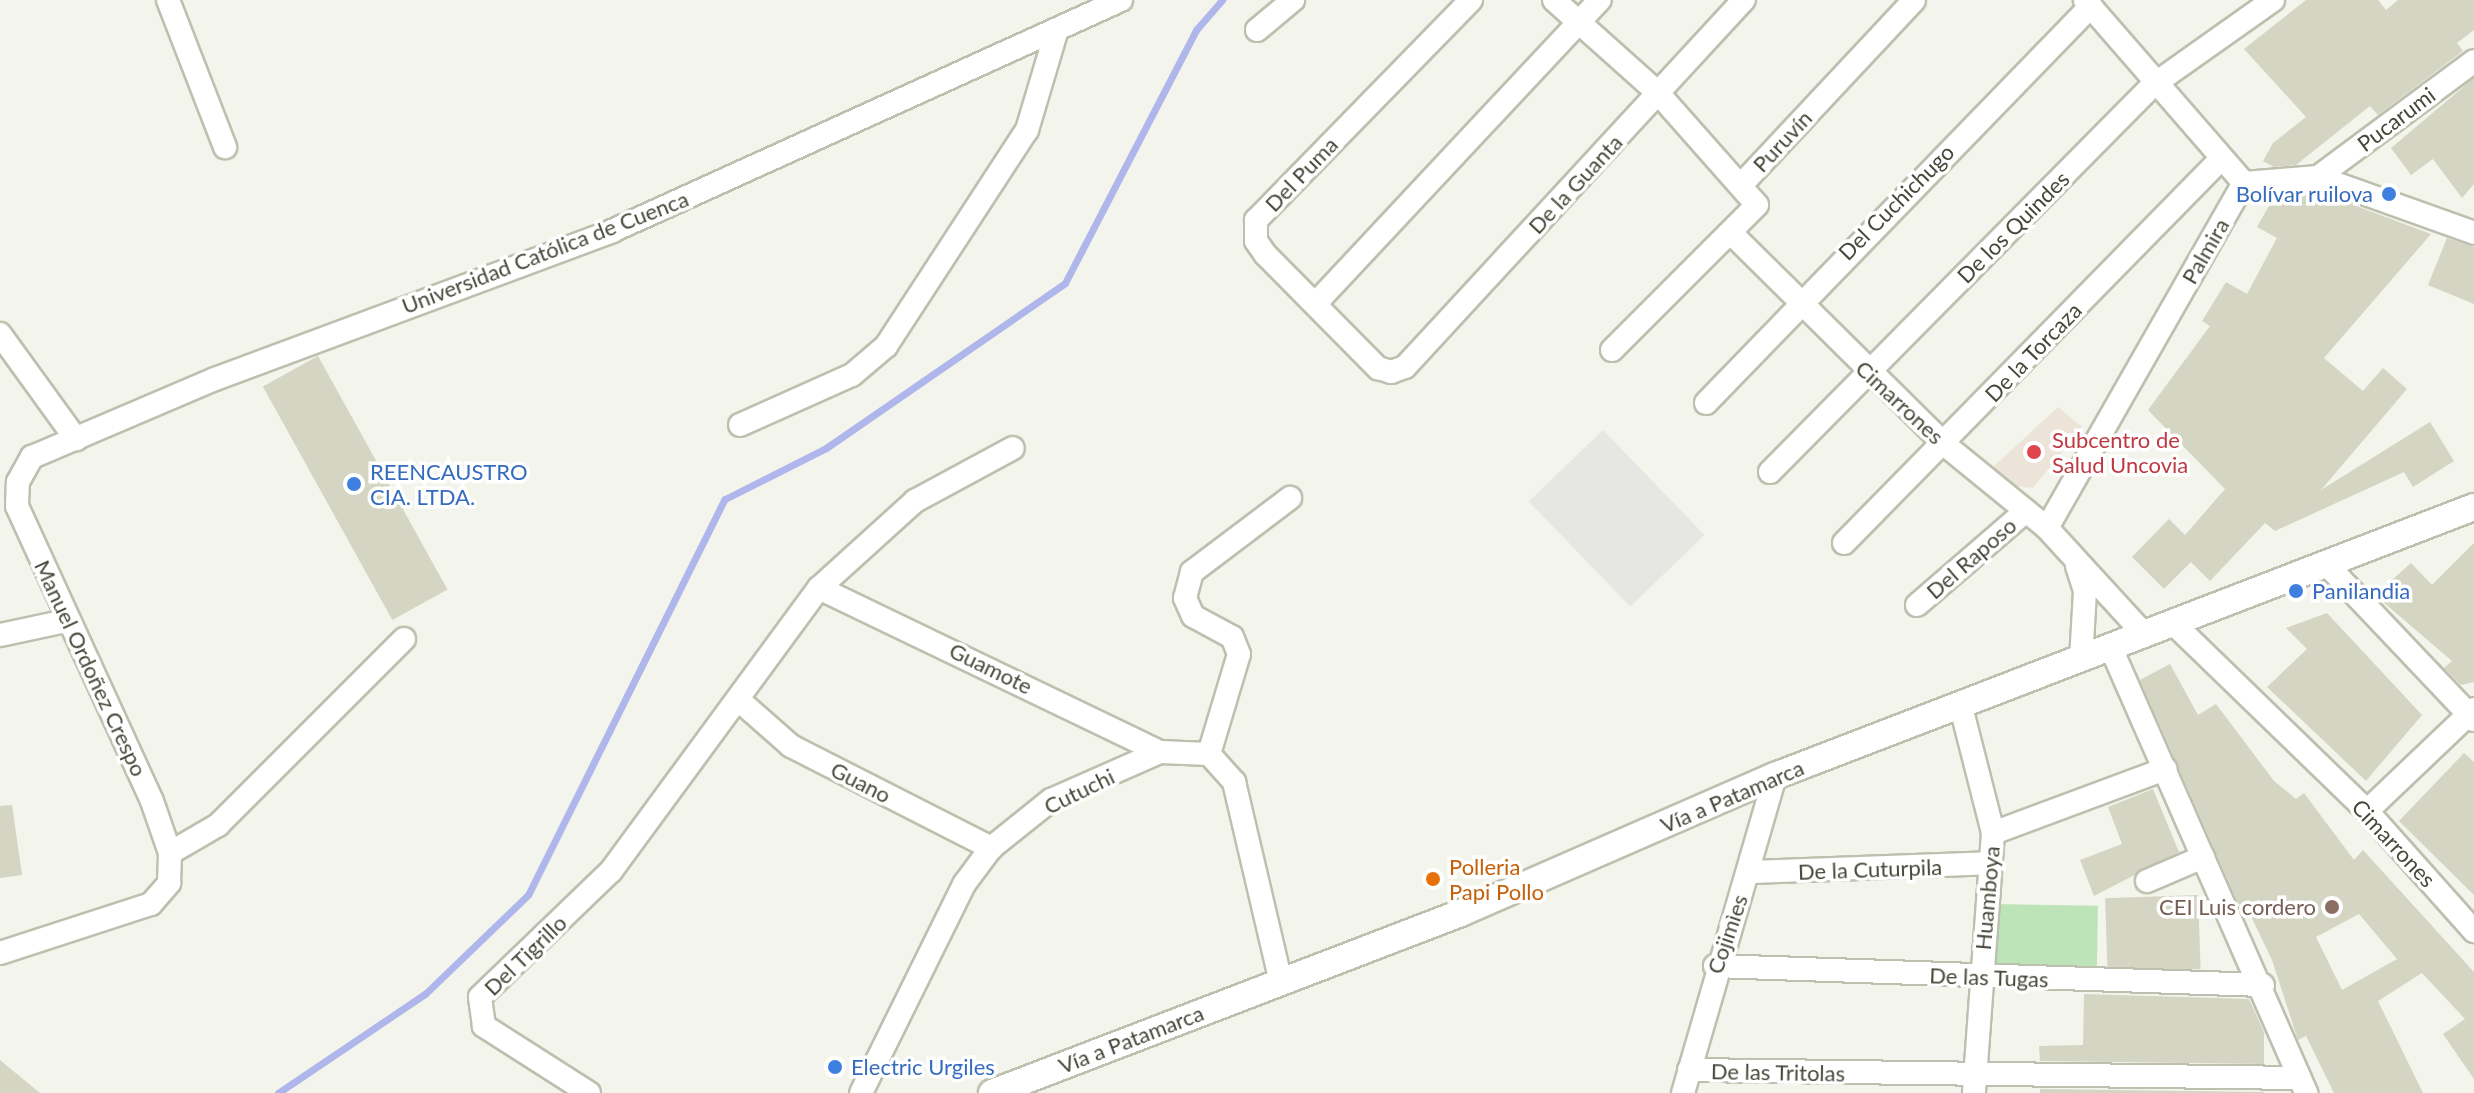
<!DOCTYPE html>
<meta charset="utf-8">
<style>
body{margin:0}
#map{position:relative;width:2474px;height:1093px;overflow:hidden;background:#f3f4eb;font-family:Lato,sans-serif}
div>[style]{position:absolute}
.medical>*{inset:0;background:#ece4d9}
.green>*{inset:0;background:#bce4b8;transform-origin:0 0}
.parking>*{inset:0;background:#e6e6e2;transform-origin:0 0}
.stream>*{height:7px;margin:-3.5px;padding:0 3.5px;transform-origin:3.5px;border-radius:3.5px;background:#aeb6eb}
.building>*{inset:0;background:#d4d5c2;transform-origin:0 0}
.roads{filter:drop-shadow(2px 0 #bdbfaf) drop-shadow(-2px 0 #bdbfaf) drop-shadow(0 2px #bdbfaf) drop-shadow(0 -2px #bdbfaf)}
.minor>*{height:22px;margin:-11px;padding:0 11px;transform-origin:11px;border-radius:11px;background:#fff}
.tertiary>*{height:26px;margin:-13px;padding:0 13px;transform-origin:13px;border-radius:13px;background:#fff}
.dots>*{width:22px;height:22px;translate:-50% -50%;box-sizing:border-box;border:4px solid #fff;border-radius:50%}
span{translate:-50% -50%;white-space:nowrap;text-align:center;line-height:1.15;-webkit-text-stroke:7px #fff;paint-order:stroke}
.street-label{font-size:22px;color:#47483a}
.shop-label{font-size:22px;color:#366cbe}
.right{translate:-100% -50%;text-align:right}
.left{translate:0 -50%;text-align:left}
.health-label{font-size:22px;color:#be3a42}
.food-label{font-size:22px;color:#c56008}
.education-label{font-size:22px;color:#785e54}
</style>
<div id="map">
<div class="medical">
<div style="clip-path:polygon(2058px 407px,2082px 427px,2033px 488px,2014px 486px,1992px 468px)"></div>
</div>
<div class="green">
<div style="left:1993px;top:904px;width:105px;height:67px;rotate:1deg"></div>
</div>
<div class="parking">
<div style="left:1603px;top:430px;width:146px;height:103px;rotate:46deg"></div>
</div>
<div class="stream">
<div style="left:278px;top:1093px;width:177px;rotate:-34deg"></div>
<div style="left:425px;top:994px;width:143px;rotate:-43.9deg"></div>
<div style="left:528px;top:895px;width:442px;rotate:-63.6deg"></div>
<div style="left:725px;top:499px;width:113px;rotate:-26.8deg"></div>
<div style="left:826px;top:448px;width:290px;rotate:-34.6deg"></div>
<div style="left:1065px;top:283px;width:285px;rotate:-62.6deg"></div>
<div style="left:1196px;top:30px;width:40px;rotate:-49deg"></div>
</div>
<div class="building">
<div style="clip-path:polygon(2306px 0,2378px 0,2386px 10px,2398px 0,2474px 0,2474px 30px,2457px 43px,2463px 51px,2378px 115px,2370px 106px,2296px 165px,2274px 167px,2263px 161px,2273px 143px,2306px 117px,2244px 49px)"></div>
<div style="clip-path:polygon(2474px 78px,2474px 184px,2462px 198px,2433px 159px,2411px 175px,2391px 148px)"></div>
<div style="clip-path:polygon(2316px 191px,2431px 234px,2324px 358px,2363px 391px,2383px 368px,2407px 389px,2321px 490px,2430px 422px,2454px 461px,2413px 487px,2404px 472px,2275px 531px,2265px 523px,2210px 581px,2191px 562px,2164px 589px,2132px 557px,2169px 519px,2185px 535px,2225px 489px,2148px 410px,2210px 326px,2202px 321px,2226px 282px,2247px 294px,2277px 238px,2257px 227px,2274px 197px)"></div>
<div style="clip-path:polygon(2447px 238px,2474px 247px,2474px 304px,2428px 285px)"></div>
<div style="left:318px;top:356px;width:267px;height:63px;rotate:61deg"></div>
<div style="clip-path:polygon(2474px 543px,2474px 682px,2461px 685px,2444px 668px,2452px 661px,2375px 595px,2411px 563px,2432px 585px)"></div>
<div style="clip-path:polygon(2327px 613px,2422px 715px,2366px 781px,2267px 687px,2307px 649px,2286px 628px)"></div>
<div style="clip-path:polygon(evenodd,2170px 664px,2198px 715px,2216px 704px,2274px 781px,2296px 799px,2304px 793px,2354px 860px,2363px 850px,2474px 972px,2474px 1079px,2443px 1034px,2465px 1019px,2422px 973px,2378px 1001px,2423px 1093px,2334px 1093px,2306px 1036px,2298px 1040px,2272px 960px,2249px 912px,2242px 912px,2140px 680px,2170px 664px,2359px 914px,2397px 959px,2342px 990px,2316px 937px,2359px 914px)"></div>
<div style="clip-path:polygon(2464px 753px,2474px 762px,2474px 895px,2399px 821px)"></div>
<div style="clip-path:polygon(2153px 789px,2179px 852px,2094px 896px,2080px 860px,2122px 844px,2108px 807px)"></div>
<div style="clip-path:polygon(12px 805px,22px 875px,0 878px,0 806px)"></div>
<div style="left:2198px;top:895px;width:74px;height:93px;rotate:88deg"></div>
<div style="clip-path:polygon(2084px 994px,2249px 999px,2264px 1032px,2264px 1064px,2040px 1061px,2039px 1046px,2083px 1045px)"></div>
<div style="clip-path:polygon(0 1060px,40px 1093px,0 1093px)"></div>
<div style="clip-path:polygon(2040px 1089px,2264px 1092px,2264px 1093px,2040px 1093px)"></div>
</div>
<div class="roads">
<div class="minor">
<div style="left:168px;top:0;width:158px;rotate:68.8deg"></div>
<div style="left:1471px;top:0;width:308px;rotate:134.3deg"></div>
<div style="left:1256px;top:220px;width:21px;rotate:90deg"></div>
<div style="left:1256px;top:241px;width:16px;rotate:55deg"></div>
<div style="left:1265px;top:254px;width:161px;rotate:45.3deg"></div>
<div style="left:1378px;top:368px;width:14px;rotate:17deg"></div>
<div style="left:1391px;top:372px;width:15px;rotate:-20deg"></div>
<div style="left:1405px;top:367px;width:500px;rotate:-47.3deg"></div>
<div style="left:1554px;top:0;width:140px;rotate:41.8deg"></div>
<div style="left:1658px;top:93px;width:149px;rotate:48.5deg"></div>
<div style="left:1757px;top:205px;width:205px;rotate:135deg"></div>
<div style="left:2085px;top:0;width:242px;rotate:49deg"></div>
<div style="left:1257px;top:30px;width:47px;rotate:-39.8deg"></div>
<div style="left:2318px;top:177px;width:194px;rotate:-36.6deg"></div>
<div style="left:1743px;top:183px;width:250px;rotate:-46.9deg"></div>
<div style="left:2244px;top:183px;width:74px;rotate:-4.6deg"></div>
<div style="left:2318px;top:177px;width:166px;rotate:19.7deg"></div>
<div style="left:1732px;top:234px;width:298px;rotate:44.7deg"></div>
<div style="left:1944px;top:444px;width:133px;rotate:39.2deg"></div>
<div style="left:2047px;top:528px;width:144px;rotate:47.5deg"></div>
<div style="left:1317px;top:302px;width:414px;rotate:-46.9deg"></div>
<div style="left:0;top:334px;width:130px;rotate:54.1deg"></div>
<div style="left:1706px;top:403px;width:553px;rotate:-45.88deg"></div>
<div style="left:740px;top:425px;width:123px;rotate:-24.1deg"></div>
<div style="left:852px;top:375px;width:45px;rotate:-40.5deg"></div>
<div style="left:886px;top:346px;width:258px;rotate:-56.9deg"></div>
<div style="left:1027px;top:130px;width:101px;rotate:-73.4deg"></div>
<div style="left:1770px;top:472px;width:544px;rotate:-45.3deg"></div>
<div style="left:2153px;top:85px;width:147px;rotate:-35.3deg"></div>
<div style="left:2047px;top:528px;width:397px;rotate:-60.3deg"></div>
<div style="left:1844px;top:543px;width:538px;rotate:-45.53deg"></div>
<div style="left:2077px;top:566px;width:26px;rotate:72deg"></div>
<div style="left:2085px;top:591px;width:69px;rotate:93.3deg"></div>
<div style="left:2329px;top:567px;width:211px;rotate:46.5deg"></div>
<div style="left:819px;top:588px;width:378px;rotate:25.7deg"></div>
<div style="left:1917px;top:605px;width:144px;rotate:-40.8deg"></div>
<div style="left:2173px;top:623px;width:270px;rotate:44.1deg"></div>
<div style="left:2367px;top:811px;width:161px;rotate:48.3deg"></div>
<div style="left:0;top:635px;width:67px;rotate:-12deg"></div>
<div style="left:2111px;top:648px;width:486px;rotate:66.3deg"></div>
<div style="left:741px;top:702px;width:67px;rotate:41.3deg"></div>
<div style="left:791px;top:746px;width:225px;rotate:27deg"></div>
<div style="left:1961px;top:707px;width:130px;rotate:75.7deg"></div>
<div style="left:1993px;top:833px;width:261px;rotate:94.2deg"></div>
<div style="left:1209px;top:754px;width:104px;rotate:-73.3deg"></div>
<div style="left:1239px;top:654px;width:18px;rotate:-112deg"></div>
<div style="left:1232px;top:637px;width:44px;rotate:-151.7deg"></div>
<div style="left:1193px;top:616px;width:20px;rotate:-114deg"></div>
<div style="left:1185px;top:598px;width:27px;rotate:-75deg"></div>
<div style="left:1192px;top:572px;width:123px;rotate:-37.1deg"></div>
<div style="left:2367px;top:811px;width:148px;rotate:-43.6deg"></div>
<div style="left:1993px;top:833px;width:184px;rotate:-20.4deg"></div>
<div style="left:170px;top:853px;width:56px;rotate:-30.3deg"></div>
<div style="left:218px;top:825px;width:263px;rotate:-45deg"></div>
<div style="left:1749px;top:872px;width:242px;rotate:-2.1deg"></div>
<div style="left:2147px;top:881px;width:61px;rotate:-23.2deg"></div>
<div style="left:0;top:953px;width:159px;rotate:-18deg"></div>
<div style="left:151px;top:904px;width:28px;rotate:-49deg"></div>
<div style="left:169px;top:883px;width:30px;rotate:-88deg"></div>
<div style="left:170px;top:853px;width:55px;rotate:-109.1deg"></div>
<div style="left:152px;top:801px;width:324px;rotate:-114.6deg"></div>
<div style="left:17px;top:506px;width:24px;rotate:-88deg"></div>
<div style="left:18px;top:482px;width:29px;rotate:-61deg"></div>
<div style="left:32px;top:457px;width:199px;rotate:-23.1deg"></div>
<div style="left:215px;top:379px;width:424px;rotate:-20.4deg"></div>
<div style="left:612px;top:231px;width:559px;rotate:-24.41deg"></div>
<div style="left:1715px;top:966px;width:548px;rotate:1.99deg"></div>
<div style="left:1689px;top:1070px;width:609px;rotate:0.75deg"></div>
<div style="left:589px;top:1093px;width:125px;rotate:-147.5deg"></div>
<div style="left:484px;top:1026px;width:29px;rotate:-98deg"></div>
<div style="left:480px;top:997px;width:182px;rotate:-43.9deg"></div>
<div style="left:611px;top:871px;width:351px;rotate:-53.7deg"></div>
<div style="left:819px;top:588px;width:130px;rotate:-42.2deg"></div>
<div style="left:915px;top:501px;width:111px;rotate:-28.4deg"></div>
<div style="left:861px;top:1093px;width:234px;rotate:-63.7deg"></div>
<div style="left:965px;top:883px;width:44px;rotate:-53.4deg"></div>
<div style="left:991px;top:848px;width:77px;rotate:-38.7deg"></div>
<div style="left:1051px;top:800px;width:119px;rotate:-23.8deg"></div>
<div style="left:1160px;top:752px;width:49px;rotate:2.3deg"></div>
<div style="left:1209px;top:754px;width:38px;rotate:48deg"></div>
<div style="left:1234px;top:782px;width:205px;rotate:76.8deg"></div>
<div style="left:1683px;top:1093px;width:330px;rotate:-73.8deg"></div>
</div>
<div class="tertiary">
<div style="left:992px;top:1093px;width:502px;rotate:-21deg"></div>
<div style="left:1461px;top:913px;width:343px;rotate:-23.6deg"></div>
<div style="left:1775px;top:776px;width:749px;rotate:-21.05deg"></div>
</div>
</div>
<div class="dots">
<div style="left:2389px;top:194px;background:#3f7fe0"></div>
<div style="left:2034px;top:452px;background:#e0444e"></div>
<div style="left:354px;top:484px;background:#3f7fe0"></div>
<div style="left:2296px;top:591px;background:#3f7fe0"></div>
<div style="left:1433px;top:879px;background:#e8710a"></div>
<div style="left:2332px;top:907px;background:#8d6e63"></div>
<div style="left:835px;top:1067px;background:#3f7fe0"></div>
</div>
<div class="street-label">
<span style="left:2396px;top:119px;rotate:-37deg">Pucarumi</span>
<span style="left:1782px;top:141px;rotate:-47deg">Puruvín</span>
<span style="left:1301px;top:174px;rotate:-46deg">Del Puma</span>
<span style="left:1575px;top:184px;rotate:-47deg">De la Guanta</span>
<span style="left:1896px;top:202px;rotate:-45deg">Del Cuchichugo</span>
<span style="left:2013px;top:227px;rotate:-45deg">De los Quindes</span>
<span style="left:2205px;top:251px;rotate:-60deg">Palmira</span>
<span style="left:545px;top:252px;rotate:-21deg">Universidad Católica de Cuenca</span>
<span style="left:2033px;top:352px;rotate:-46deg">De la Torcaza</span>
<span style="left:1900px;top:402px;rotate:43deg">Cimarrones</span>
<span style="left:1971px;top:558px;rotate:-41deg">Del Raposo</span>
<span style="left:91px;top:668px;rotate:65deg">Manuel Ordoñez Crespo</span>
<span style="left:991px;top:668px;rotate:26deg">Guamote</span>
<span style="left:861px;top:782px;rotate:27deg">Guano</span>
<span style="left:1079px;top:791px;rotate:-26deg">Cutuchi</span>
<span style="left:1732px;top:796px;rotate:-23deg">Vía a Patamarca</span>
<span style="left:2394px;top:843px;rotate:47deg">Cimarrones</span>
<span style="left:1870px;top:869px;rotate:-2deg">De la Cuturpila</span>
<span style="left:1987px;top:898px;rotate:-85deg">Huamboya</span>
<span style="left:1727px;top:934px;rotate:-71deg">Cojimìes</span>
<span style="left:525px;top:955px;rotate:-44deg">Del Tigrillo</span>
<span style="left:1989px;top:977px;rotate:2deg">De las Tugas</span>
<span style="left:1131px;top:1039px;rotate:-21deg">Vía a Patamarca</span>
<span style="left:1778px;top:1072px;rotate:1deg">De las Tritolas</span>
</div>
<div class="shop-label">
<span class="right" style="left:2373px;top:194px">Bolívar ruilova</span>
<span class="left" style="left:370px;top:484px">REENCAUSTRO<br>CIA. LTDA.</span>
<span class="left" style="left:2312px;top:591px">Panilandia</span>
<span class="left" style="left:851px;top:1067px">Electric Urgiles</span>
</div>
<div class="health-label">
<span class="left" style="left:2052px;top:452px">Subcentro de<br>Salud Uncovia</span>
</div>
<div class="food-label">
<span class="left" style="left:1449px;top:879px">Polleria<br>Papi Pollo</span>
</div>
<div class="education-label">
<span class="right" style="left:2316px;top:907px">CEI Luis cordero</span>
</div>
</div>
